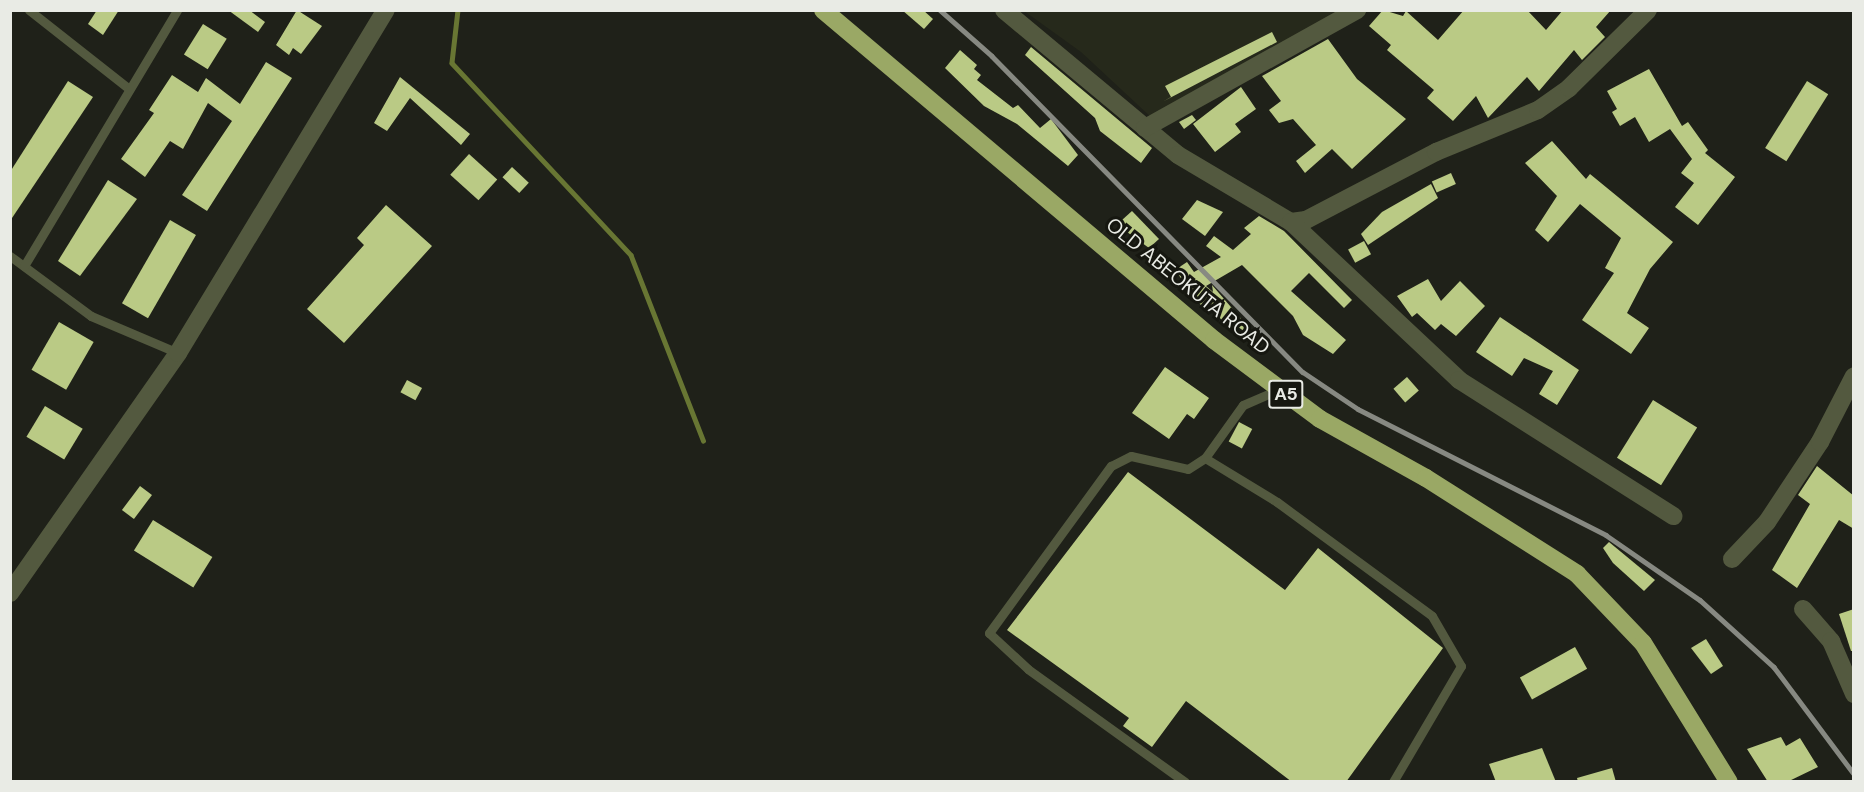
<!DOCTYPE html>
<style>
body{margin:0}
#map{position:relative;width:1864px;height:792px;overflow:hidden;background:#1f2119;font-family:"DM Sans",sans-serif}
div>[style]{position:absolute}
.built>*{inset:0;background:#26291b}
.stream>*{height:4.5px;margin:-2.25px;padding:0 2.25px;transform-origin:2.25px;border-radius:2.25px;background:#687633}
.building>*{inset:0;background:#baca85;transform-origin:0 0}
.lane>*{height:9px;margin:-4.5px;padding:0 4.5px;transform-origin:4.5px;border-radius:4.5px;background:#53593f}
.street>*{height:18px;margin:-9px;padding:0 9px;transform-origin:9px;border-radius:9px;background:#53593f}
.highway>*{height:18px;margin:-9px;padding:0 9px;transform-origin:9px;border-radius:9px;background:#9aa865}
.rail>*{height:4.5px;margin:-2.25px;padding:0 2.25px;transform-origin:2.25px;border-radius:2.25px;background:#878982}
span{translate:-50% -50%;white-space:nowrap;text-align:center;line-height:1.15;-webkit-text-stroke:6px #161710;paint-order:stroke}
.shield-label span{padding:2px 4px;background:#161710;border:2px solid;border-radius:4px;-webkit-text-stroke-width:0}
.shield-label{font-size:18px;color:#e9ebe5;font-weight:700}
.street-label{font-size:20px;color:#e9ebe5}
.frame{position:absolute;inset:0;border:12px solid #e9ebe5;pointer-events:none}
</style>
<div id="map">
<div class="built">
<div style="clip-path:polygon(1024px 11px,1348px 11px,1153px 119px,1081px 52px)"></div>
</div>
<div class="stream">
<div style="left:458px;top:10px;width:53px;rotate:96.5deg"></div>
<div style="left:452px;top:63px;width:262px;rotate:47deg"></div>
<div style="left:631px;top:255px;width:199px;rotate:68.7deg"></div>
</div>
<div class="building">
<div style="clip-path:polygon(97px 10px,119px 10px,103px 35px,88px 24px)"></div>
<div style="clip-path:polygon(228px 10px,249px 10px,265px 22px,258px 32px)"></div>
<div style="clip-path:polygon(297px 10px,322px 26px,301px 54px,293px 48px,289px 55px,276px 45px)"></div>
<div style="clip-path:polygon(902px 10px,923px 10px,933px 19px,924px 29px)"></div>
<div style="clip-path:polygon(1383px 10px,1403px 16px,1406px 11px,1438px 40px,1464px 10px,1527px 10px,1546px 30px,1563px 10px,1611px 10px,1596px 27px,1605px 37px,1582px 60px,1574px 50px,1539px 91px,1527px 77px,1488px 118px,1476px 96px,1453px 121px,1427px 98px,1434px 90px,1387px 50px,1391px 45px,1369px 26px)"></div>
<div style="left:203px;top:24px;width:28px;height:36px;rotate:32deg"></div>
<div style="clip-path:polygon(1272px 32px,1277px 42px,1164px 101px,1171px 97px,1165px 86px)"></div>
<div style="clip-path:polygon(1328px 39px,1357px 79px,1406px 119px,1352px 169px,1332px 149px,1305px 173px,1296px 161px,1316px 145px,1293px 119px,1279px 123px,1269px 110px,1281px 101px,1262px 76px)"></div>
<div style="clip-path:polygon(1031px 47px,1152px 148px,1141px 163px,1100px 131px,1095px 118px,1025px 55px)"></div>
<div style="clip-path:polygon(960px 50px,977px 65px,974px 69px,981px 75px,977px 80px,1013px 108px,1018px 105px,1040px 128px,1051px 119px,1078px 155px,1068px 166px,1017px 124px,984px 106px,945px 68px)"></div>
<div style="clip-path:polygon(266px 62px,292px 78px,207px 211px,182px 195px,232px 121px,208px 103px,183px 149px,170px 141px,145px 177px,121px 159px,154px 113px,149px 110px,172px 75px,198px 92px,206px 78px,240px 104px)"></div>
<div style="clip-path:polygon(1649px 69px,1682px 126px,1688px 122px,1708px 150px,1705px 153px,1735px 177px,1698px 225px,1675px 207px,1694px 183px,1681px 173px,1692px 159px,1670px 129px,1649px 142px,1635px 117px,1620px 126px,1612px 112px,1617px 109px,1607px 91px)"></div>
<div style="clip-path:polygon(400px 77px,470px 134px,461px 145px,410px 98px,387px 131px,374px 123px)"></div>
<div style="clip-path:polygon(68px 81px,93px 97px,10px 221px,10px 172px)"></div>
<div style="left:1807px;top:81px;width:25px;height:79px;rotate:32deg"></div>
<div style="clip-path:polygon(1241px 87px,1256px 109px,1235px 124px,1241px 132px,1215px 152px,1193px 124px)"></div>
<div style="clip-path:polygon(1192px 115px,1196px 120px,1184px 129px,1179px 122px)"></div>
<div style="clip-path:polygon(1552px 141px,1586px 179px,1590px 174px,1673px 242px,1650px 269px,1627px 313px,1649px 328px,1631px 354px,1582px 320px,1614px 273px,1605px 268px,1621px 238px,1580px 204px,1548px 242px,1535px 230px,1557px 196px,1525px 163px)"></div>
<div style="left:469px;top:154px;width:38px;height:28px;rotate:42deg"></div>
<div style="left:512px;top:167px;width:23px;height:14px;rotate:43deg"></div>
<div style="left:1451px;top:173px;width:12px;height:21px;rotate:66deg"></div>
<div style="clip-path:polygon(108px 180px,137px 199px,80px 276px,58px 261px)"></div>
<div style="clip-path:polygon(1431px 184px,1438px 198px,1368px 245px,1361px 234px,1382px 212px)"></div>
<div style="clip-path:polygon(1197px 200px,1223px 212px,1205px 236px,1182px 219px)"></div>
<div style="clip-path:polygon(386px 205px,432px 246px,344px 343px,307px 309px,364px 245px,357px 238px)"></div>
<div style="clip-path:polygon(1132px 211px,1159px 239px,1149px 248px,1123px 229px,1122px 220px)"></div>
<div style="clip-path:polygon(1259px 216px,1284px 231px,1352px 300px,1344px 308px,1309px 273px,1291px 291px,1346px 340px,1333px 354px,1303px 335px,1293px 316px,1242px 265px,1206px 286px,1213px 292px,1212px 285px,1249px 328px,1245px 332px,1233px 323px,1226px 326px,1211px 306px,1203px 308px,1175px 270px,1187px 262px,1194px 272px,1221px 257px,1206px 246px,1214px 236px,1233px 250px,1251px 234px,1244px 228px)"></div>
<div style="left:170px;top:220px;width:30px;height:96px;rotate:30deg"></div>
<div style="left:1364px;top:241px;width:15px;height:18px;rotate:62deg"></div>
<div style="clip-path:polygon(1428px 279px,1441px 301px,1460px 281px,1485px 306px,1456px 336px,1441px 324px,1435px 330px,1417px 313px,1412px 317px,1397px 296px)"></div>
<div style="clip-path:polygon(1500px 317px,1579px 370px,1557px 405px,1539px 394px,1553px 371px,1524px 358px,1512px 376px,1476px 352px)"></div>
<div style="left:59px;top:322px;width:40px;height:55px;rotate:30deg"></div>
<div style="clip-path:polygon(1165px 367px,1209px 398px,1194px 419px,1187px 414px,1169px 439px,1132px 413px)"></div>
<div style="left:1407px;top:377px;width:18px;height:18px;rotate:49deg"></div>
<div style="left:407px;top:380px;width:17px;height:14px;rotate:28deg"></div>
<div style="left:1653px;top:400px;width:52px;height:68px;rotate:32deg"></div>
<div style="left:45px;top:406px;width:44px;height:36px;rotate:31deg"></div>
<div style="left:1239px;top:422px;width:15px;height:22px;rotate:28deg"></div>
<div style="clip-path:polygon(1817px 466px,1854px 496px,1854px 529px,1839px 520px,1797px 588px,1772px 570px,1810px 504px,1798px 495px)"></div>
<div style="clip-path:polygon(1128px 472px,1285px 590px,1318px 548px,1443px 648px,1346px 782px,1292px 782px,1186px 701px,1152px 747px,1123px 726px,1129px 718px,1007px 630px)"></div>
<div style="left:140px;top:486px;width:15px;height:30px;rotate:37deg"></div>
<div style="left:153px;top:520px;width:70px;height:36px;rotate:32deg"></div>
<div style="clip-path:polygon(1609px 542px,1655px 580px,1644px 591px,1613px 563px,1603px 548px)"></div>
<div style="clip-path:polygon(1854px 609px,1854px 651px,1851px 651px,1839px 614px)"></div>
<div style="clip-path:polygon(1706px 639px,1723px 666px,1711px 674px,1691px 648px)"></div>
<div style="left:1575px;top:647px;width:25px;height:63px;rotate:61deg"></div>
<div style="clip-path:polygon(1781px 737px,1786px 746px,1800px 738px,1818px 767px,1787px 782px,1768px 782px,1747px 749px)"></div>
<div style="clip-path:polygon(1542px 748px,1556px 782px,1496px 782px,1489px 764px)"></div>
<div style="clip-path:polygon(1612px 768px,1616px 782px,1578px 782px,1577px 778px)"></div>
</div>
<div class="lane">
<div style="left:29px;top:10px;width:126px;rotate:38.2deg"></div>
<div style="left:10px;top:256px;width:101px;rotate:36.5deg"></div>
<div style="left:91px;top:316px;width:95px;rotate:23deg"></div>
<div style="left:24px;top:266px;width:298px;rotate:-59.1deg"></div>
<div style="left:1205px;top:458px;width:84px;rotate:31.4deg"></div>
<div style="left:1277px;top:502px;width:192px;rotate:36.3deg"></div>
<div style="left:1432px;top:616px;width:58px;rotate:59.9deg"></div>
<div style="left:1461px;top:666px;width:134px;rotate:120.4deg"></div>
<div style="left:1185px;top:782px;width:193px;rotate:-144.3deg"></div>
<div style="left:1028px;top:669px;width:53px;rotate:-137.3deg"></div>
<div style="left:989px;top:633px;width:207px;rotate:-53.9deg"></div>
<div style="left:1111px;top:466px;width:22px;rotate:-27deg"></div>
<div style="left:1131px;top:456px;width:58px;rotate:12.8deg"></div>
<div style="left:1188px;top:469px;width:20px;rotate:-33deg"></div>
<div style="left:1205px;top:458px;width:65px;rotate:-54.4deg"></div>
<div style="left:1243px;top:405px;width:40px;rotate:-23.4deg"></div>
</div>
<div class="street">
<div style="left:1004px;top:10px;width:226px;rotate:39.8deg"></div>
<div style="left:1178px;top:155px;width:131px;rotate:30.7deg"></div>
<div style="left:1291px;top:222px;width:15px;rotate:-8deg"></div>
<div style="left:1306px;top:220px;width:147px;rotate:-27.6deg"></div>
<div style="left:1436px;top:152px;width:110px;rotate:-22.4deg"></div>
<div style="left:1538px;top:110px;width:38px;rotate:-35deg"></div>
<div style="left:1569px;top:88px;width:111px;rotate:-44.6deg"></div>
<div style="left:1145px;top:128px;width:243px;rotate:-29.1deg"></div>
<div style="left:1291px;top:222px;width:231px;rotate:43.2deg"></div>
<div style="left:1459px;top:380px;width:254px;rotate:32.4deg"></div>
<div style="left:1732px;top:559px;width:51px;rotate:-46.6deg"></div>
<div style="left:1767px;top:522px;width:96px;rotate:-56.5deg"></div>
<div style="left:1820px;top:442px;width:74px;rotate:-62.7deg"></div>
<div style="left:10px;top:593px;width:293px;rotate:-55deg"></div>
<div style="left:178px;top:353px;width:401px;rotate:-58.8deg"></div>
<div style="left:1803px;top:609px;width:43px;rotate:48.8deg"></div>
<div style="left:1831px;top:641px;width:58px;rotate:66.5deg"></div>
</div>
<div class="highway">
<div style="left:823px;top:10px;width:512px;rotate:40.16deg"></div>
<div style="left:1214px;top:340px;width:132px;rotate:36.7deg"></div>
<div style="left:1320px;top:419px;width:121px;rotate:29.1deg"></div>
<div style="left:1426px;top:478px;width:179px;rotate:32.4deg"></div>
<div style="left:1577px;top:574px;width:95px;rotate:46.3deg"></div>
<div style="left:1643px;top:643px;width:163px;rotate:58.3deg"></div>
</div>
<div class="rail">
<div style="left:940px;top:10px;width:69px;rotate:41.5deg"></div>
<div style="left:992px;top:56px;width:443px;rotate:45.5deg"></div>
<div style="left:1303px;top:372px;width:66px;rotate:33.9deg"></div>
<div style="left:1358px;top:409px;width:278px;rotate:26.9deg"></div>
<div style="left:1606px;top:535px;width:114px;rotate:34.7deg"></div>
<div style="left:1700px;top:600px;width:100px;rotate:42.2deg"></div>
<div style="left:1774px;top:667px;width:134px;rotate:53.2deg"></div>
</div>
<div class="shield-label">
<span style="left:1286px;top:394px">A5</span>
</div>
<div class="street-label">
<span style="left:1188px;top:286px;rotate:39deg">OLD ABEOKUTA ROAD</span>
</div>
<div class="frame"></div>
</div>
